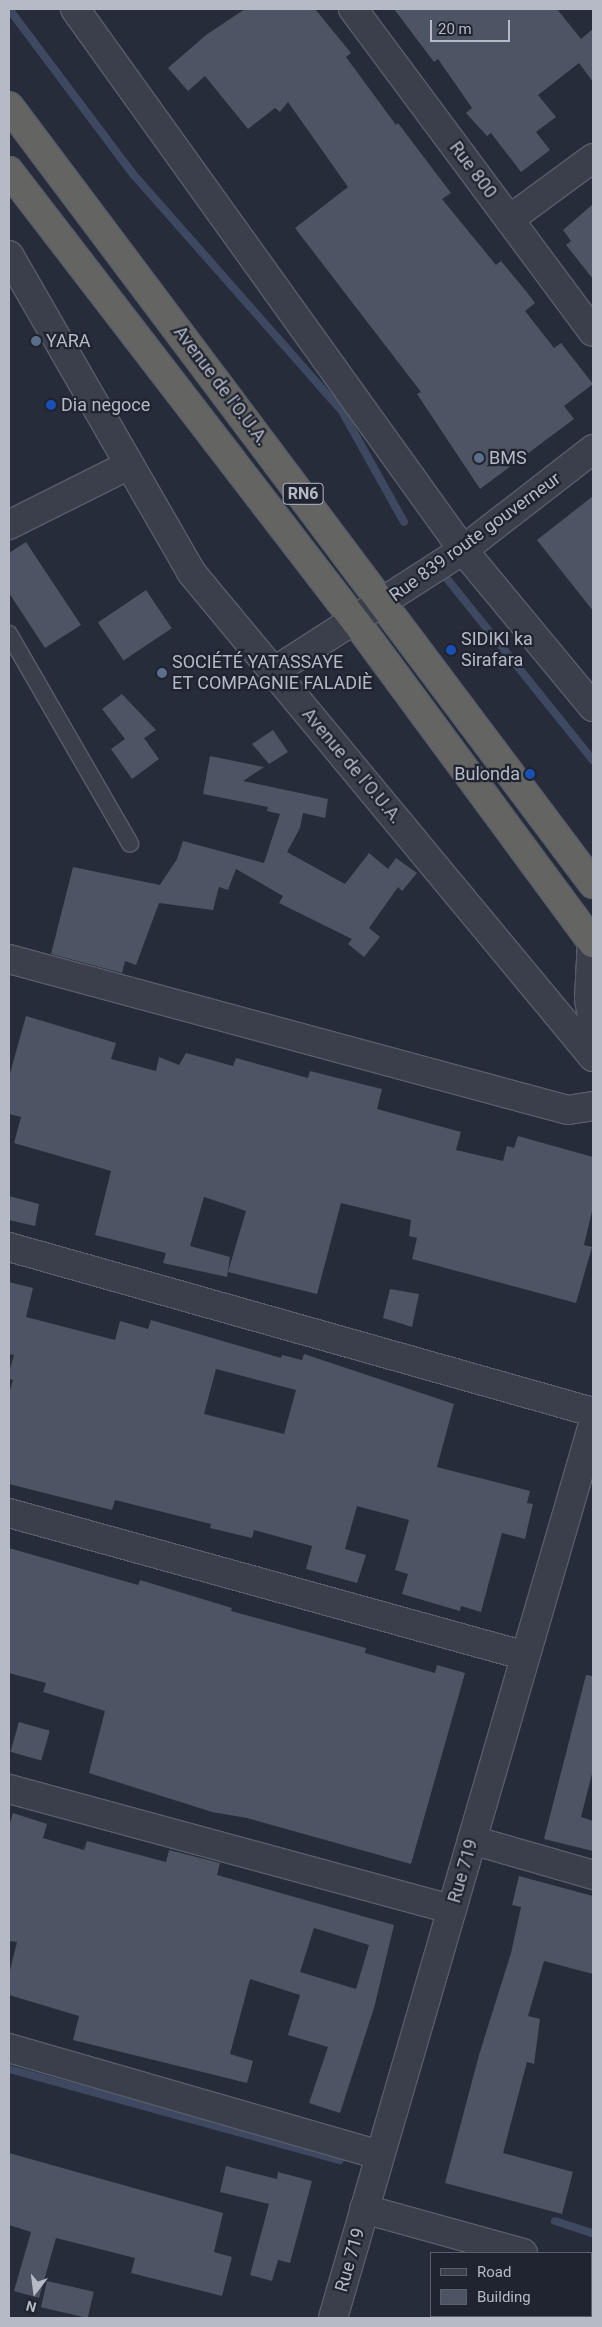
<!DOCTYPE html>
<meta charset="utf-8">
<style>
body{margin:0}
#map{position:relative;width:602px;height:2327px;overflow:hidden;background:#272c3a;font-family:Roboto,sans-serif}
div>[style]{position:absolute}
.stream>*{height:8px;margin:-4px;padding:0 4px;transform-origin:4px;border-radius:4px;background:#3e4961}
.building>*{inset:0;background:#4d5463;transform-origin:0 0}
.roads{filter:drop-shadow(1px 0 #585d69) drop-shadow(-1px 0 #585d69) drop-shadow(0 1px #585d69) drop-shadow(0 -1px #585d69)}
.service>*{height:16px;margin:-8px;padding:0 8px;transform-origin:8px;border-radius:8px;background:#3a3f4b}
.minor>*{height:28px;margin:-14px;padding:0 14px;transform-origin:14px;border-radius:14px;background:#3a3f4b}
.tertiary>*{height:28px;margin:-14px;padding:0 14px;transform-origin:14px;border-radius:14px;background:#3a3f4b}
.trunk>*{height:28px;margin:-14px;padding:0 14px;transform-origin:14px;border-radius:14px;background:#646462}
.dots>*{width:14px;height:14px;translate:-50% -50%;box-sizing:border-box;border:2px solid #1f2430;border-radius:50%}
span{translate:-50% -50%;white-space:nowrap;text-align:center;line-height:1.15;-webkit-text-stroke:4.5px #1f2430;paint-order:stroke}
.shield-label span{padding:1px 4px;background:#1f2430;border:1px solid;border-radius:4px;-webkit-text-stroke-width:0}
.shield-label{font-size:16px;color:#b6bac6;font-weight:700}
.street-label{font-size:18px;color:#b6bac6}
.poi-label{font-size:18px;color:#b6bac6}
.left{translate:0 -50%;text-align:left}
.right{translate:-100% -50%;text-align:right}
.frame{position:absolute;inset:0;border:10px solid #b6bac6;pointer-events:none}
.legend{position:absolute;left:430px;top:2252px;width:162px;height:65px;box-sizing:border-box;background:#1f2430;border:1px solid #5b606c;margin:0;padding:6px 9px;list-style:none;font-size:15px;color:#b6bac6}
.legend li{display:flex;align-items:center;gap:10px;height:25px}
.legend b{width:25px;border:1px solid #5b606c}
.north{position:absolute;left:10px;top:2267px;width:50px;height:50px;-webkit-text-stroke:4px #1f2430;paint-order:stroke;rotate:195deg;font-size:14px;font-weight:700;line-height:20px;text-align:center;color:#b6bac6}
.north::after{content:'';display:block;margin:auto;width:18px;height:22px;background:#b6bac6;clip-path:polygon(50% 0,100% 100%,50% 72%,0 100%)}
.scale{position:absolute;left:430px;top:20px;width:80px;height:22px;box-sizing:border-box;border:2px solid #b6bac6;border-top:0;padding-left:6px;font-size:15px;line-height:18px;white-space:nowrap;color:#b6bac6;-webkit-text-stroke:4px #1f2430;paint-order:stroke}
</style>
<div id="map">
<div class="stream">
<div style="left:9px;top:9px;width:206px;rotate:53.1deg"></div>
<div style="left:133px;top:174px;width:316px;rotate:48.6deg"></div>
<div style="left:342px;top:411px;width:127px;rotate:60.8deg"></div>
<div style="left:444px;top:575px;width:238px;rotate:51.2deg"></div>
<div style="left:9px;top:2069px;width:343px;rotate:15.4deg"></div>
<div style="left:555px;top:2221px;width:40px;rotate:18deg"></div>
</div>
<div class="building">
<div style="clip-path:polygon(245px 9px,315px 9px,351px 53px,346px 57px,396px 125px,398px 123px,451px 193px,442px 199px,496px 265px,501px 261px,526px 291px,535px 303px,525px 311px,554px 348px,561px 343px,593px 384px,564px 406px,574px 419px,480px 489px,417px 394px,421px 392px,295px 228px,348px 187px,288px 102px,280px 112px,275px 108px,248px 129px,205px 76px,188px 91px,168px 68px,206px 35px)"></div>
<div style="clip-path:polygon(394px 9px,557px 9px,581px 39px,593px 29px,593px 82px,579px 63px,538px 95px,556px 117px,536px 132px,550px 150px,521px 172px,491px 133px,487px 136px,466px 113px,472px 108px,438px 59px,434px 62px)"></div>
<div style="clip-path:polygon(593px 204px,593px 279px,566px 245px,571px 241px,563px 230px)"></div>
<div style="clip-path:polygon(593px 496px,593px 611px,537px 540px)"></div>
<div style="clip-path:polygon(26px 542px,81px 625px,45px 648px,9px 593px,9px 553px)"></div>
<div style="left:146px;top:590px;width:46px;height:58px;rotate:56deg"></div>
<div style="clip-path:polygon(122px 694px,156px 730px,144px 738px,159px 759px,132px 779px,111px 749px,125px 739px,102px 709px)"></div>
<div style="clip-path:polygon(273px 730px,288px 752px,269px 764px,252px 744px)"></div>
<div style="clip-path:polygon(210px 756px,264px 767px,243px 781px,328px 799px,325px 818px,303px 813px,300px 828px,287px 852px,345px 884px,369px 853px,388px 869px,396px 858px,417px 873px,402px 891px,398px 887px,369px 928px,380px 937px,364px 957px,348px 944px,352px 939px,279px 903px,283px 896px,236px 869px,228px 890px,219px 887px,213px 910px,159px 903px,136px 965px,125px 961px,122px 973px,51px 954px,73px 867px,160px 885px,177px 859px,183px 841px,264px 863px,280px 814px,267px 811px,268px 807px,203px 794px)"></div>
<div style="clip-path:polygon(26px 1016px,116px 1043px,111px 1059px,156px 1071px,159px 1057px,179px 1065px,186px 1053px,233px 1066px,236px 1058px,308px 1078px,310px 1071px,382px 1089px,377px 1109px,461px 1132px,456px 1150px,503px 1161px,507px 1146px,514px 1148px,518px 1136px,593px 1157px,593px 1207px,584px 1245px,592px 1247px,576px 1303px,412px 1259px,417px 1238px,409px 1236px,411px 1220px,341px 1203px,317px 1294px,228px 1272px,246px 1211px,204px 1197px,190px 1246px,230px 1257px,227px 1277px,163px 1263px,166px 1253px,95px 1235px,111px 1171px,14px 1143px,21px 1117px,9px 1114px,9px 1077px)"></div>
<div style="clip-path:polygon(9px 1196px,39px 1204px,35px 1226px,9px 1220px)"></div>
<div style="clip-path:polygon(evenodd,9px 1282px,33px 1288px,26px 1317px,115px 1340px,120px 1321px,148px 1329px,151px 1320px,281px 1358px,282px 1355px,302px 1360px,304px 1354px,454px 1404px,437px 1467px,530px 1491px,527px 1503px,533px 1504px,525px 1539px,502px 1533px,481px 1612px,461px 1606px,460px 1611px,402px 1594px,408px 1574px,395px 1570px,409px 1520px,357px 1506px,345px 1549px,366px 1555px,357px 1583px,306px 1569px,312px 1546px,254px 1530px,252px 1538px,210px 1528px,211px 1524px,115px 1500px,112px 1510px,9px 1484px,9px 1394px,13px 1380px,9px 1379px,9px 1372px,14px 1355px,9px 1354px,9px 1282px,216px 1369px,296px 1390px,284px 1434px,204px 1414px,216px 1369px)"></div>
<div style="clip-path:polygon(390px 1289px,419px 1294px,412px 1327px,383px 1318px)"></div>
<div style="clip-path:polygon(9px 1548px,138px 1585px,140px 1580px,232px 1608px,231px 1611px,366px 1648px,365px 1653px,435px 1673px,437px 1665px,465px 1673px,411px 1864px,247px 1818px,212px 1812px,89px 1773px,105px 1711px,43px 1692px,46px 1683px,9px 1673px)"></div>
<div style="clip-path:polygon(586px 1675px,593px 1676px,593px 1770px,581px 1817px,593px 1821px,593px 1851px,544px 1839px)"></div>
<div style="left:19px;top:1722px;width:32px;height:31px;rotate:16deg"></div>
<div style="clip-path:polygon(evenodd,13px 1813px,47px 1824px,43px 1838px,84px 1850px,87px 1841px,166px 1862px,169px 1850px,220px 1863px,217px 1875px,394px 1925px,374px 2008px,340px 2113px,309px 2103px,328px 2047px,288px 2035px,300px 1995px,250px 1979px,230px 2054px,253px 2061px,247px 2083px,73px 2040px,79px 2016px,9px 1995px,9px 1974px,17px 1942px,9px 1941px,9px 1826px,13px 1813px,314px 1928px,369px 1945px,356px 1989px,300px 1972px,314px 1928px)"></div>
<div style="clip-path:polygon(519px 1876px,593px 1896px,593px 1974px,544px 1961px,528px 2016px,540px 2019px,534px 2064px,527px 2062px,503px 2153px,573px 2172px,562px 2214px,445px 2183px,479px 2055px,511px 1953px,521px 1907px,512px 1905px)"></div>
<div style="clip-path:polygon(9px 2153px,223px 2213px,214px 2252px,232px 2257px,222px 2296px,131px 2273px,135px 2258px,56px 2238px,39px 2298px,14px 2291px,31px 2232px,9px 2225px)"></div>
<div style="clip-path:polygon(226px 2166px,277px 2179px,278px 2172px,312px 2181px,290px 2263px,278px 2260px,272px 2281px,250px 2275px,269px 2204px,220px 2192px)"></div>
<div style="left:47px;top:2281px;width:48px;height:27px;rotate:13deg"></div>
</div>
<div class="roads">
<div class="service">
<div style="left:9px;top:634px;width:242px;rotate:60deg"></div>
</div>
<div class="minor">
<div style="left:353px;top:9px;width:402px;rotate:53.4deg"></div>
<div style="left:510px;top:219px;width:103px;rotate:-36.3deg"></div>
<div style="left:9px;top:525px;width:132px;rotate:-26.6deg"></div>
<div style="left:9px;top:959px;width:579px;rotate:15.12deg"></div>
<div style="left:568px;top:1110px;width:25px;rotate:-9deg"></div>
<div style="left:9px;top:1247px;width:607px;rotate:15.78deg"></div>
<div style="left:9px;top:1513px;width:536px;rotate:15.46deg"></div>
<div style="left:9px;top:1789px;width:459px;rotate:15.2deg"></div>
<div style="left:472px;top:1840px;width:126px;rotate:16.1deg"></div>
<div style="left:9px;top:2048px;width:386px;rotate:16.1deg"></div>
<div style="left:364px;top:2209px;width:165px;rotate:15.5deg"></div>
<div style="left:591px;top:2272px;width:2px;rotate:27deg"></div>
<div style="left:333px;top:2318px;width:931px;rotate:-73.78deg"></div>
</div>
<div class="tertiary">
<div style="left:75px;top:9px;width:666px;rotate:54.35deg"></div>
<div style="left:463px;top:550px;width:204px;rotate:50.4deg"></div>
<div style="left:9px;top:255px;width:366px;rotate:60.1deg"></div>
<div style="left:191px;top:572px;width:630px;rotate:50.35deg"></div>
<div style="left:273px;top:672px;width:226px;rotate:-32.7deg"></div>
<div style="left:463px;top:550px;width:165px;rotate:-37.8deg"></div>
<div style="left:592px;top:941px;width:58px;rotate:93deg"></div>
<div style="left:589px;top:999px;width:22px;rotate:80deg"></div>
</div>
<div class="trunk">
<div style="left:9px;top:106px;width:973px;rotate:53.11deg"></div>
<div style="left:9px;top:171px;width:569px;rotate:52.43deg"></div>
<div style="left:356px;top:622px;width:399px;rotate:53.6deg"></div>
</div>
</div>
<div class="dots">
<div style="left:36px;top:341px;background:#5c6f8a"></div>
<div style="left:51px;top:405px;background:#1a4fb4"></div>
<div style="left:479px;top:458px;background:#5c6f8a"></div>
<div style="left:451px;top:650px;background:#1a4fb4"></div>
<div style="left:162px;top:673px;background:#5c6f8a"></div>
<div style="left:530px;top:774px;background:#1a4fb4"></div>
</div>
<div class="shield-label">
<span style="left:303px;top:494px">RN6</span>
</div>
<div class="street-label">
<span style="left:473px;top:170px;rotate:53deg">Rue 800</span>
<span style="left:221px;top:386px;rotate:53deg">Avenue de l'O.U.A.</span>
<span style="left:475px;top:537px;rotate:-36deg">Rue 839 route gouverneur</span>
<span style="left:352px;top:766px;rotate:50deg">Avenue de l'O.U.A.</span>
<span style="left:463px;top:1871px;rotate:-74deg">Rue 719</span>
<span style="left:350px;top:2260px;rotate:-74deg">Rue 719</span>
</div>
<div class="poi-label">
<span class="left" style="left:46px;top:341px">YARA</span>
<span class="left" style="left:61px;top:405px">Dia negoce</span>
<span class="left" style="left:489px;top:458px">BMS</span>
<span class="left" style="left:461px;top:650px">SIDIKI ka<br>Sirafara</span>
<span class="left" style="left:172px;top:673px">SOCIÉTÉ YATASSAYE<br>ET COMPAGNIE FALADIÈ</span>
<span class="right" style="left:520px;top:774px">Bulonda</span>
</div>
<div class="frame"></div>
<ul class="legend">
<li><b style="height:6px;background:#3a3f4b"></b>Road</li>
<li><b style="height:14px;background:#4d5463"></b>Building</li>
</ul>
<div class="north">N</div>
<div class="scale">20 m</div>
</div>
